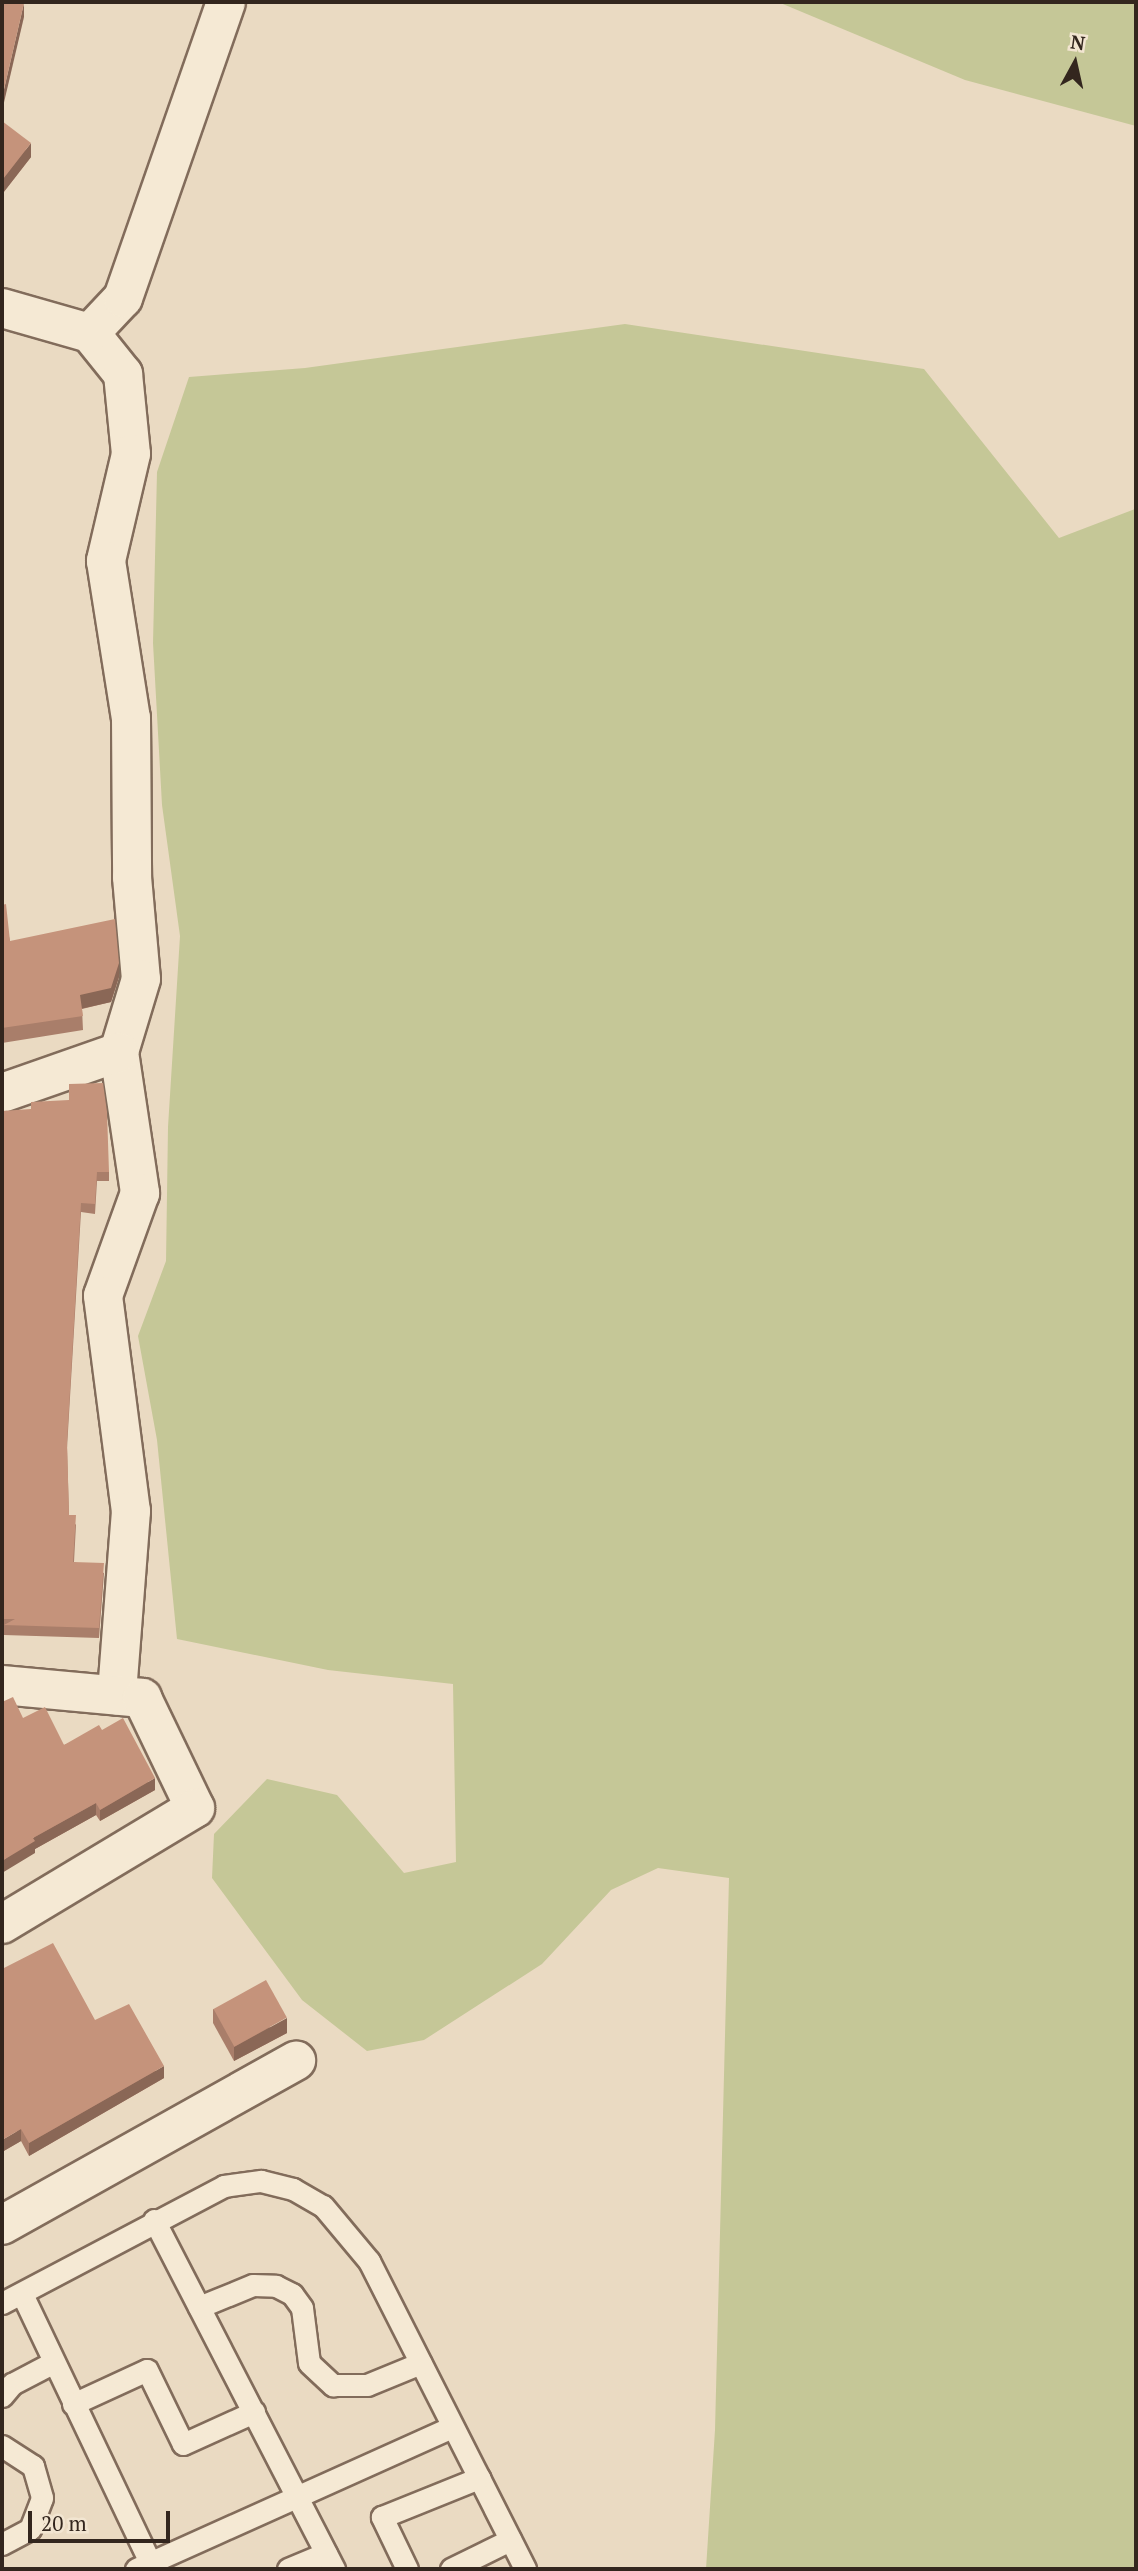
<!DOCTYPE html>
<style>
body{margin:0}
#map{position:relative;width:1138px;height:2571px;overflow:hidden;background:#eadac2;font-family:"PT Serif",serif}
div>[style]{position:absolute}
.green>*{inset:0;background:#c5c797}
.roads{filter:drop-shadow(2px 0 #826c5b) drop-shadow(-2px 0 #826c5b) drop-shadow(0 2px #826c5b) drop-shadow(0 -2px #826c5b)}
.service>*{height:21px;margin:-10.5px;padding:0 10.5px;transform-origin:10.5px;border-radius:10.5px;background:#f5e9d4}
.minor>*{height:38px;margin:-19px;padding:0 19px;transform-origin:19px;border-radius:19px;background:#f5e9d4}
.wall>*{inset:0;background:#a97e6a}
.shaded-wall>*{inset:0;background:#8a6756}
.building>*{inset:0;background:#c5937b;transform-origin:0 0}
span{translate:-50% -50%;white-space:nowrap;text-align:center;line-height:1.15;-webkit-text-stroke:5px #f2e5d1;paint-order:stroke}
.frame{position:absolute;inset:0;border:4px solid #33261e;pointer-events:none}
.north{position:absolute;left:1040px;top:28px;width:70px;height:70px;-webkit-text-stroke:5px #f2e5d1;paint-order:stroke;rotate:8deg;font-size:19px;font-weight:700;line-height:28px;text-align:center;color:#33261e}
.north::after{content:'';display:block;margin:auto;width:24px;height:32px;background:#33261e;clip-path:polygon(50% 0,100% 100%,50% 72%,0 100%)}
.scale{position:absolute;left:28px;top:2511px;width:142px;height:32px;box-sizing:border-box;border:4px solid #33261e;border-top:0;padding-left:9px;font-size:21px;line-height:24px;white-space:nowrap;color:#33261e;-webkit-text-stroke:5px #f2e5d1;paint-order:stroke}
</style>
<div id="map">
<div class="green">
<div style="clip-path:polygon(778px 2px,1136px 2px,1136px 126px,965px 80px)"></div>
<div style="clip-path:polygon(625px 324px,924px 369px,1059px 538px,1135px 509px,1136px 503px,1136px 2569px,706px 2569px,715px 2430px,729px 1878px,658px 1868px,611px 1890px,542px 1964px,424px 2040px,367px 2051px,302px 2000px,212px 1878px,214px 1834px,267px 1779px,337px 1795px,404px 1873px,456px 1862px,453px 1684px,328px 1670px,177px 1639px,157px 1440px,138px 1336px,166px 1261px,168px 1127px,180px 936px,162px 805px,153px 643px,157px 472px,189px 377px,305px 368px)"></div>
</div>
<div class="roads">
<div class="service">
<div style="left:154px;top:2220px;width:393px;rotate:62.7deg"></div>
<div style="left:22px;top:2294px;width:305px;rotate:64.5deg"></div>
<div style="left:2px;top:2303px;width:251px;rotate:-27.8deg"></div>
<div style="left:224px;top:2186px;width:37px;rotate:-8deg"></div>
<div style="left:261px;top:2181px;width:33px;rotate:14deg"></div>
<div style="left:293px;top:2189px;width:34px;rotate:30deg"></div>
<div style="left:323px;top:2206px;width:72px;rotate:50.1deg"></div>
<div style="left:369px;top:2261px;width:345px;rotate:63.1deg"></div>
<div style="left:199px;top:2307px;width:58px;rotate:-22.2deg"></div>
<div style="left:253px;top:2285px;width:23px;rotate:2deg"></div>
<div style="left:276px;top:2286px;width:18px;rotate:27deg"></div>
<div style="left:292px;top:2294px;width:17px;rotate:54deg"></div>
<div style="left:302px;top:2308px;width:55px;rotate:82.7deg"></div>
<div style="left:309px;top:2363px;width:33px;rotate:43deg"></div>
<div style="left:333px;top:2385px;width:34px"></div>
<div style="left:367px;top:2385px;width:58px;rotate:-22.2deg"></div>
<div style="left:2px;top:2396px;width:16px;rotate:-50deg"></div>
<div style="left:12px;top:2384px;width:45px;rotate:-27.7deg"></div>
<div style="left:73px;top:2404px;width:81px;rotate:-24.7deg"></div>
<div style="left:147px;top:2370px;width:82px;rotate:64.1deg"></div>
<div style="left:183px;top:2444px;width:78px;rotate:-24.3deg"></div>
<div style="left:2px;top:2446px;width:37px;rotate:33deg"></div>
<div style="left:33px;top:2466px;width:33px;rotate:74deg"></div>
<div style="left:42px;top:2498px;width:33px;rotate:111deg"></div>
<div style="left:30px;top:2529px;width:32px;rotate:152deg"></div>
<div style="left:136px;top:2569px;width:346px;rotate:-24.2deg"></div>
<div style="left:288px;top:2569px;width:41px;rotate:-22.8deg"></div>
<div style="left:407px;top:2569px;width:58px;rotate:-115.7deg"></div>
<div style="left:382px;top:2517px;width:105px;rotate:-21.9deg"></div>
<div style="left:451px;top:2569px;width:66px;rotate:-26.2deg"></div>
</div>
<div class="minor">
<div style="left:2px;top:308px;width:91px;rotate:15.9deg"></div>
<div style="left:90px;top:333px;width:53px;rotate:51.2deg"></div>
<div style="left:123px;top:374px;width:80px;rotate:84.3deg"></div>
<div style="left:131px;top:454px;width:110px;rotate:103.2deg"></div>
<div style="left:106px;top:561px;width:159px;rotate:81deg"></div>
<div style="left:131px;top:718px;width:159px;rotate:89.6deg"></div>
<div style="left:132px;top:877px;width:102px;rotate:85deg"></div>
<div style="left:141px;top:979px;width:76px;rotate:106.8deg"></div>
<div style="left:119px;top:1052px;width:143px;rotate:81.5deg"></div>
<div style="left:140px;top:1193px;width:109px;rotate:109.8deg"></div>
<div style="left:103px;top:1296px;width:217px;rotate:82.6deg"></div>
<div style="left:131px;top:1511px;width:185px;rotate:94.4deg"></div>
<div style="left:90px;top:333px;width:48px;rotate:-46.7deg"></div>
<div style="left:123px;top:298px;width:313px;rotate:-70.8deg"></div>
<div style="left:2px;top:1093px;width:124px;rotate:-19.3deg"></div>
<div style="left:2px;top:1685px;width:141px;rotate:5.3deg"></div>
<div style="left:142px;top:1698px;width:122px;rotate:64.3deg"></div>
<div style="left:195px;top:1808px;width:225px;rotate:149deg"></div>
<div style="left:2px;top:2225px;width:337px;rotate:-29.2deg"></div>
</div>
</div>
<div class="wall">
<div style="clip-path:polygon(2px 121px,31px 157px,3px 193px,2px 192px)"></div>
<div style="clip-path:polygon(2px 905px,10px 941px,119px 977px,111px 1002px,82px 1009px,83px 1030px,2px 1043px)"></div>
<div style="clip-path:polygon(2px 1111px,109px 1172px,109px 1181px,97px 1181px,95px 1214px,81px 1212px,67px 1448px,69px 1515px,76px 1525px,74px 1562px,104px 1573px,99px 1638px,4px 1635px,4px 1628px,2px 1628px)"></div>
<div style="clip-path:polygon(23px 1718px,64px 1745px,102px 1730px,155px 1790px,100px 1821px,96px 1815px,35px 1849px,35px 1853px)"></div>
<div style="clip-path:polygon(213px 2009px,287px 2033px,234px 2061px,213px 2023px)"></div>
<div style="clip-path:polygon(95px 2020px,164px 2078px,29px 2156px,21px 2141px,2px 2152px)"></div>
</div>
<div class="shaded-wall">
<div style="clip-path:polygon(24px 3px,24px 17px,2px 111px,2px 98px)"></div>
<div style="clip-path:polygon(31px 143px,31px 157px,3px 193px,3px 179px)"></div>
<div style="clip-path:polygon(119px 963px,119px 977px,111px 1002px,80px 1009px,80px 995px)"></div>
<div style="clip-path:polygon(155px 1778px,155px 1790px,100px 1821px,100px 1810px)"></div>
<div style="clip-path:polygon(96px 1803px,96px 1815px,35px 1849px,35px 1853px,2px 1873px,2px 1861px,33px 1838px)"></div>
<div style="clip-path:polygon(287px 2018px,287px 2033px,234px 2061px,234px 2047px)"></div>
<div style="clip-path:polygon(164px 2066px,164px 2078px,29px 2156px,29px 2143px)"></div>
<div style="clip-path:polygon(21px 2129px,21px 2141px,2px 2152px,2px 2140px)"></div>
</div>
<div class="building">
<div style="clip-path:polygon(2px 2px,18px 2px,24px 3px,2px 98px)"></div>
<div style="clip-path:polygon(2px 121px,31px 143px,3px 179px,2px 178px)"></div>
<div style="clip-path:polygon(6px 904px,10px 941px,115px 919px,119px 963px,111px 988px,80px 995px,83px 1016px,2px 1028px,2px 905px)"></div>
<div style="clip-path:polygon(103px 1083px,107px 1112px,109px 1172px,97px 1172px,95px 1204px,81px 1203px,67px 1442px,69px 1515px,76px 1515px,73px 1562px,104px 1563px,99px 1628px,4px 1625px,15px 1619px,2px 1619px,2px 1111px,31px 1109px,31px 1102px,69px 1100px,69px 1084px)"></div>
<div style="clip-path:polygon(13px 1697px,23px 1718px,45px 1707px,64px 1745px,99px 1725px,102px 1730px,123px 1718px,155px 1778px,100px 1810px,96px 1803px,33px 1838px,35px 1841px,2px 1861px,2px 1702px)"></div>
<div style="clip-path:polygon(53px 1943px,95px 2020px,129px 2004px,164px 2066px,29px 2143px,21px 2129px,2px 2140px,2px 1969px)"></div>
<div style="left:266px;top:1980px;width:43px;height:60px;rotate:61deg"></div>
</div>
<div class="frame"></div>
<div class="north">N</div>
<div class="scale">20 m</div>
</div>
